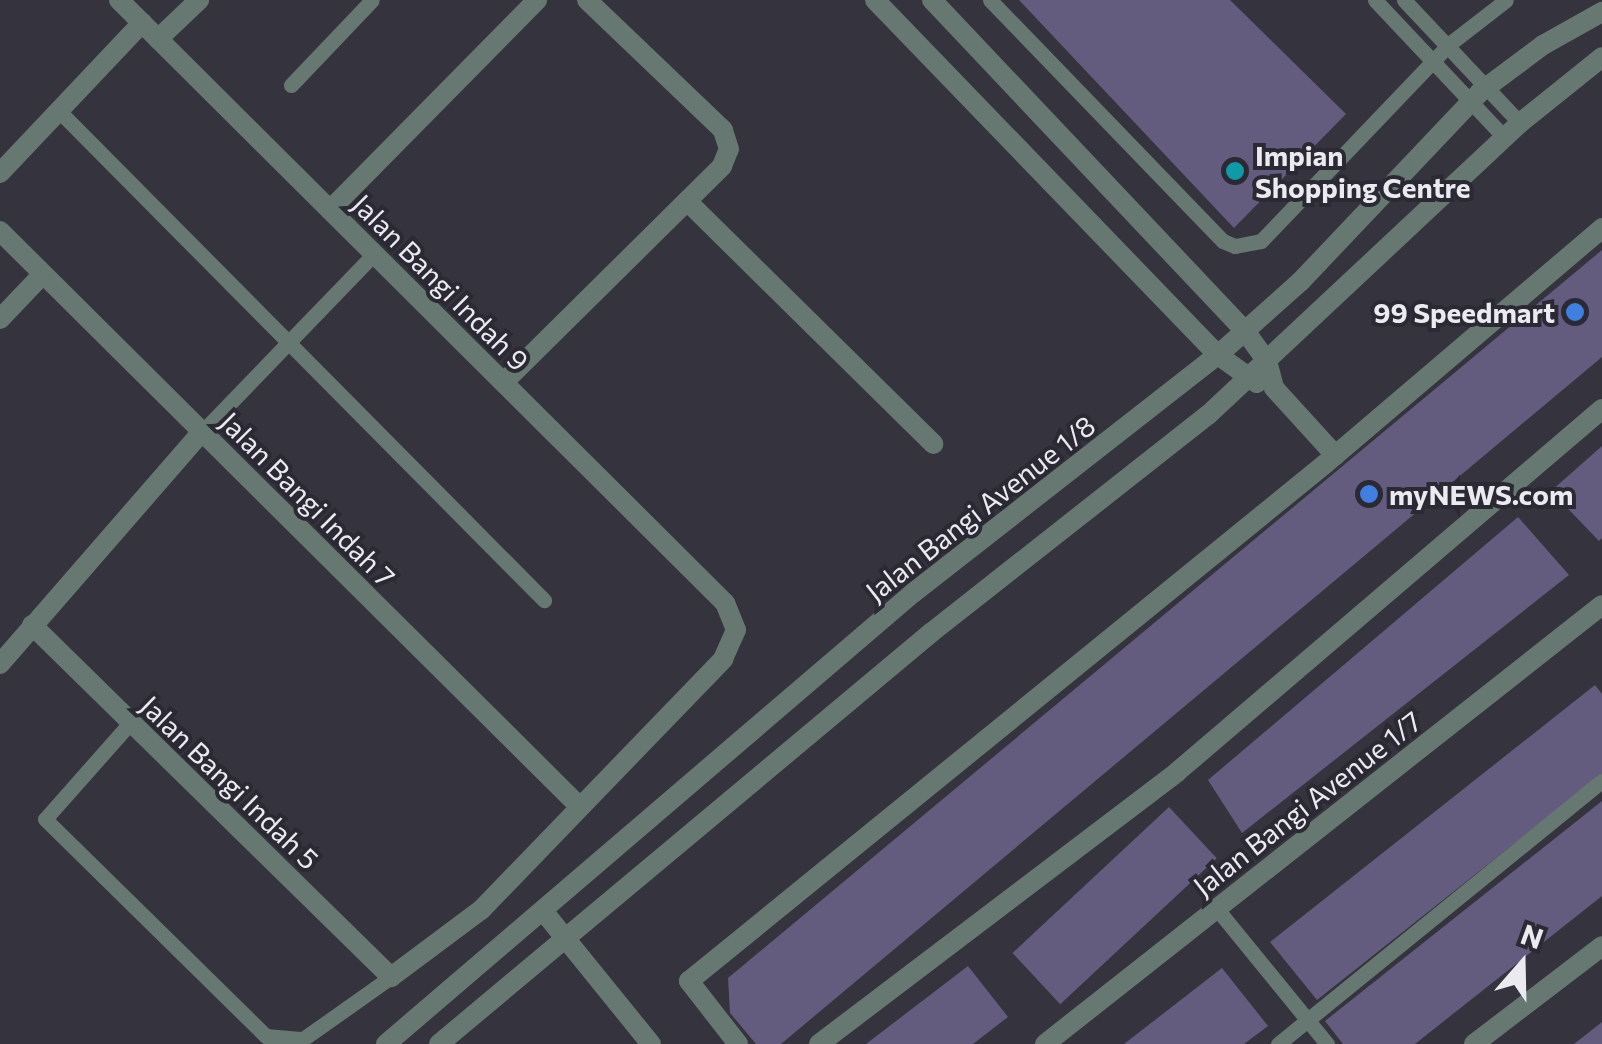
<!DOCTYPE html>
<style>
body{margin:0}
#map{position:relative;width:1602px;height:1044px;overflow:hidden;background:#35333d;font-family:Commissioner,sans-serif}
div>[style]{position:absolute}
.building>*{inset:0;background:#635c7f;transform-origin:0 0}
.lane>*{height:15px;margin:-7.5px;padding:0 7.5px;transform-origin:7.5px;border-radius:7.5px;background:#667871}
.street>*{height:20px;margin:-10px;padding:0 10px;transform-origin:10px;border-radius:10px;background:#667871}
.dots>*{width:28px;height:28px;translate:-50% -50%;box-sizing:border-box;border:5px solid #2b2933;border-radius:50%}
span{translate:-50% -50%;white-space:nowrap;text-align:center;line-height:1.15;-webkit-text-stroke:8px #2b2933;paint-order:stroke}
.poi-label{font-size:28px;color:#ebeaf1;font-weight:700}
.left{translate:0 -50%;text-align:left}
.right{translate:-100% -50%;text-align:right}
.street-label{font-size:28px;color:#ebeaf1}
.north{position:absolute;left:1472px;top:914px;width:100px;height:100px;-webkit-text-stroke:8px #2b2933;paint-order:stroke;rotate:20deg;font-size:28px;font-weight:700;line-height:40px;text-align:center;color:#ebeaf1}
.north::after{content:'';display:block;margin:auto;width:35px;height:45px;background:#ebeaf1;clip-path:polygon(50% 0,100% 100%,50% 72%,0 100%)}
</style>
<div id="map">
<div class="building">
<div style="clip-path:polygon(1019px 0,1230px 0,1346px 114px,1234px 228px)"></div>
<div style="clip-path:polygon(1602px 250px,1602px 357px,781px 1044px,756px 1044px,730px 1013px,728px 978px)"></div>
<div style="clip-path:polygon(1602px 446px,1602px 538px,1599px 541px,1551px 491px)"></div>
<div style="clip-path:polygon(1518px 517px,1569px 575px,1242px 833px,1208px 780px)"></div>
<div style="clip-path:polygon(1595px 685px,1602px 694px,1602px 774px,1317px 1000px,1270px 942px)"></div>
<div style="clip-path:polygon(1602px 801px,1602px 896px,1415px 1044px,1343px 1044px,1325px 1021px)"></div>
<div style="left:1169px;top:807px;width:70px;height:214px;rotate:47deg"></div>
<div style="clip-path:polygon(968px 966px,1008px 1017px,973px 1044px,866px 1044px)"></div>
<div style="clip-path:polygon(1222px 968px,1268px 1026px,1244px 1044px,1124px 1044px)"></div>
<div style="clip-path:polygon(1602px 1022px,1602px 1044px,1574px 1044px)"></div>
</div>
<div class="lane">
<div style="left:990px;top:0;width:335px;rotate:46deg"></div>
<div style="left:1223px;top:241px;width:13px;rotate:23deg"></div>
<div style="left:1235px;top:246px;width:26px;rotate:-11deg"></div>
<div style="left:1261px;top:241px;width:271px;rotate:-46.3deg"></div>
<div style="left:1448px;top:45px;width:73px;rotate:-37.8deg"></div>
<div style="left:1375px;top:0;width:190px;rotate:46.7deg"></div>
<div style="left:1404px;top:0;width:169px;rotate:46.7deg"></div>
<div style="left:291px;top:85px;width:117px;rotate:-46.4deg"></div>
<div style="left:59px;top:111px;width:689px;rotate:45.24deg"></div>
<div style="left:202px;top:432px;width:248px;rotate:-46deg"></div>
<div style="left:130px;top:723px;width:128px;rotate:131.5deg"></div>
<div style="left:45px;top:819px;width:310px;rotate:44.5deg"></div>
<div style="left:266px;top:1036px;width:37px;rotate:5deg"></div>
<div style="left:303px;top:1039px;width:108px;rotate:-35.2deg"></div>
<div style="left:1217px;top:909px;width:174px;rotate:50.8deg"></div>
<div style="left:1278px;top:1044px;width:417px;rotate:-39.1deg"></div>
</div>
<div class="street">
<div style="left:875px;top:0;width:494px;rotate:46deg"></div>
<div style="left:1218px;top:355px;width:48px;rotate:35.7deg"></div>
<div style="left:932px;top:0;width:456px;rotate:46.6deg"></div>
<div style="left:1245px;top:331px;width:37px;rotate:54deg"></div>
<div style="left:1267px;top:361px;width:28px;rotate:75deg"></div>
<div style="left:1274px;top:388px;width:91px;rotate:47.7deg"></div>
<div style="left:158px;top:39px;width:57px;rotate:-43.6deg"></div>
<div style="left:0;top:173px;width:207px;rotate:-46.6deg"></div>
<div style="left:687px;top:201px;width:346px;rotate:44.6deg"></div>
<div style="left:330px;top:210px;width:295px;rotate:-45.4deg"></div>
<div style="left:0;top:231px;width:816px;rotate:44.8deg"></div>
<div style="left:0;top:319px;width:62px;rotate:-46.3deg"></div>
<div style="left:504px;top:382px;width:307px;rotate:-44.7deg"></div>
<div style="left:722px;top:166px;width:18px;rotate:-68deg"></div>
<div style="left:729px;top:149px;width:20px;rotate:-108deg"></div>
<div style="left:723px;top:130px;width:188px;rotate:-136.3deg"></div>
<div style="left:32px;top:625px;width:503px;rotate:44.44deg"></div>
<div style="left:391px;top:977px;width:112px;rotate:-36.7deg"></div>
<div style="left:481px;top:910px;width:349px;rotate:-46deg"></div>
<div style="left:723px;top:659px;width:32px;rotate:-66deg"></div>
<div style="left:736px;top:630px;width:29px;rotate:-112deg"></div>
<div style="left:725px;top:603px;width:855px;rotate:-135.14deg"></div>
<div style="left:0;top:664px;width:308px;rotate:-49deg"></div>
<div style="left:544px;top:912px;width:170px;rotate:51deg"></div>
<div style="left:386px;top:1044px;width:694px;rotate:-40.56deg"></div>
<div style="left:913px;top:593px;width:387px;rotate:-38deg"></div>
<div style="left:1218px;top:355px;width:110px;rotate:-41.7deg"></div>
<div style="left:1300px;top:282px;width:262px;rotate:-46.5deg"></div>
<div style="left:1480px;top:92px;width:79px;rotate:-36.7deg"></div>
<div style="left:1543px;top:45px;width:68px;rotate:-29.2deg"></div>
<div style="left:439px;top:1044px;width:642px;rotate:-39.89deg"></div>
<div style="left:932px;top:632px;width:351px;rotate:-38.2deg"></div>
<div style="left:1208px;top:415px;width:427px;rotate:-43.1deg"></div>
<div style="left:1520px;top:123px;width:105px;rotate:-38.8deg"></div>
<div style="left:738px;top:1044px;width:80px;rotate:-127.9deg"></div>
<div style="left:689px;top:981px;width:820px;rotate:-39.11deg"></div>
<div style="left:1325px;top:464px;width:364px;rotate:-40.4deg"></div>
<div style="left:819px;top:1044px;width:450px;rotate:-37.2deg"></div>
<div style="left:1177px;top:772px;width:559px;rotate:-40.5deg"></div>
<div style="left:1045px;top:1044px;width:709px;rotate:-38.24deg"></div>
<div style="left:1474px;top:1044px;width:161px;rotate:-37.4deg"></div>
</div>
<div class="dots">
<div style="left:1235px;top:171px;background:#0f9aa8"></div>
<div style="left:1575px;top:312px;background:#3f7fe0"></div>
<div style="left:1369px;top:494px;background:#3f7fe0"></div>
</div>
<div class="poi-label">
<span class="left" style="left:1255px;top:171px">Impian<br>Shopping Centre</span>
<span class="right" style="left:1555px;top:312px">99 Speedmart</span>
<span class="left" style="left:1389px;top:494px">myNEWS.com</span>
</div>
<div class="street-label">
<span style="left:441px;top:282px;rotate:45deg">Jalan Bangi Indah 9</span>
<span style="left:308px;top:499px;rotate:45deg">Jalan Bangi Indah 7</span>
<span style="left:980px;top:508px;rotate:-38deg">Jalan Bangi Avenue 1/8</span>
<span style="left:230px;top:782px;rotate:44deg">Jalan Bangi Indah 5</span>
<span style="left:1307px;top:803px;rotate:-38deg">Jalan Bangi Avenue 1/7</span>
</div>
<div class="north">N</div>
</div>
